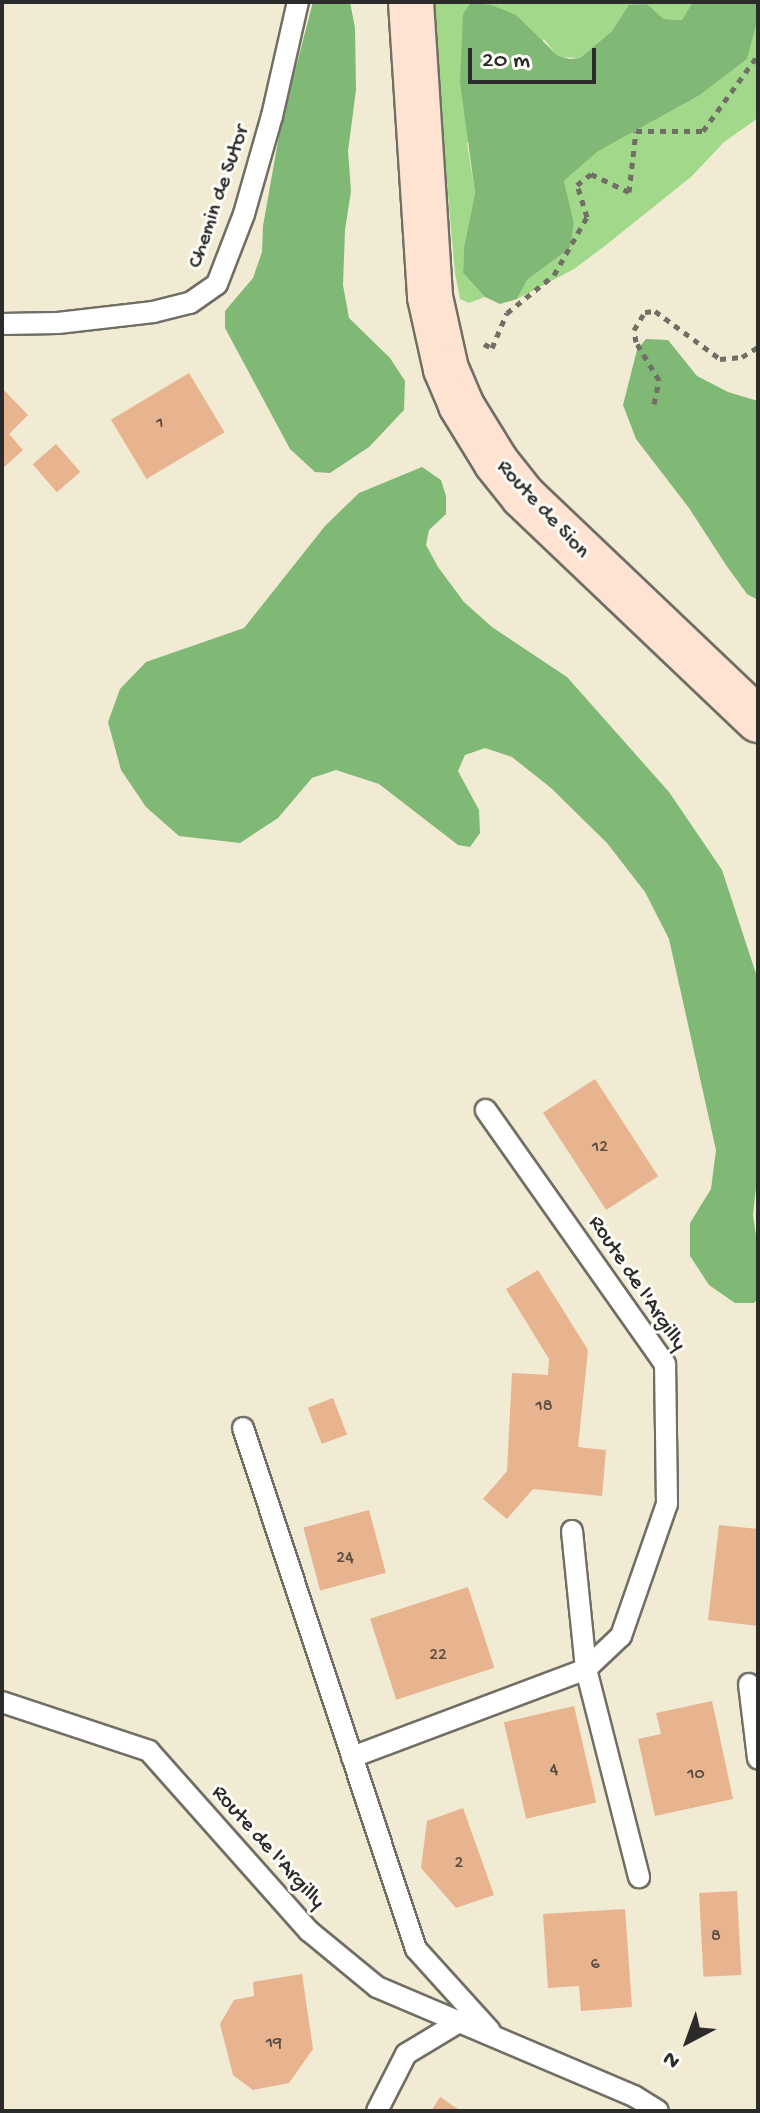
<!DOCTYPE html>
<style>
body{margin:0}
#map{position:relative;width:760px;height:2113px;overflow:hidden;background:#f0ebd2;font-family:"Gochi Hand",sans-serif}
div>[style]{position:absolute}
.green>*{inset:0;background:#a1d889}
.forest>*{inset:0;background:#80b875}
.building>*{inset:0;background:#e8b490;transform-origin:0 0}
.path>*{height:5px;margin-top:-2.5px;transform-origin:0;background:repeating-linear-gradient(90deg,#706e65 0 6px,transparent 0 12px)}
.roads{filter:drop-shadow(2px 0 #706e65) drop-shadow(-2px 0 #706e65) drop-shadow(0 2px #706e65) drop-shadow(0 -2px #706e65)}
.service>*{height:20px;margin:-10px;padding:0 10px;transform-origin:10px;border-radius:10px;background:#fff}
.secondary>*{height:44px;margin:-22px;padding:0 22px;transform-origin:22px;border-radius:22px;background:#fee3d2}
span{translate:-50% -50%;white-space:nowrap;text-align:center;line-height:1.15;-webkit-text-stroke:6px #fdfcf7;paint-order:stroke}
.number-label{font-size:18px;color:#5a4d44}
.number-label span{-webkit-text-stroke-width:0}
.street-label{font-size:22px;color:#2b2b2b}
.frame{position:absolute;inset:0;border:4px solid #2b2b2b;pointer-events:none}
.north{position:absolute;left:648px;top:2001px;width:80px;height:80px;-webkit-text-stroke:6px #fdfcf7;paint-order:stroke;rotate:221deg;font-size:22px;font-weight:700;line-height:32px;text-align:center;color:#2b2b2b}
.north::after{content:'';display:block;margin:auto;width:28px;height:36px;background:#2b2b2b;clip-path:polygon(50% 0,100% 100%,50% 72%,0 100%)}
.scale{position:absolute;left:468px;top:48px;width:128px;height:36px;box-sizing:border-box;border:4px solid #2b2b2b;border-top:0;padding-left:10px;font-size:24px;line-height:28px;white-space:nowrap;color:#2b2b2b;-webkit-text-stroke:6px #fdfcf7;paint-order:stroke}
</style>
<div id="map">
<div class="green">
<div style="clip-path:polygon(431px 2px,693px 2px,683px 20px,664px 19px,647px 4px,630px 5px,612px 31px,580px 58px,558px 57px,544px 39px,467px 143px,475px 193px,464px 247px,463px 273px,485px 297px,469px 303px,460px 299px,455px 273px)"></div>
<div style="clip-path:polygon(758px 19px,758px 118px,724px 142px,692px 176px,606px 245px,574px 269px,517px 299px,527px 280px,570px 248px,574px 223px,564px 181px,597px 152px,700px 95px,747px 59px)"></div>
</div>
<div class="forest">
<div style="clip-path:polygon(313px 2px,350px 2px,355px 28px,356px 90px,348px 151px,351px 191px,345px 230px,343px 285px,349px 318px,390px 358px,405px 381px,404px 410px,369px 447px,330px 473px,315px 472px,290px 449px,225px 328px,225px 311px,253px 278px,262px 252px,263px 226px,281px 124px)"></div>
<div style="clip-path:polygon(693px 2px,757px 2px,758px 19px,747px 59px,700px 95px,597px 152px,564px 181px,574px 223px,570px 248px,527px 280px,517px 299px,500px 304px,485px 297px,463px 273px,464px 247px,475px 193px,460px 82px,463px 14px,471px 3px,491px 5px,516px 15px,558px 56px,570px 59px,580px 58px,612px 31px,629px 5px,647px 4px,664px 19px,682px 20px)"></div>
<div style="clip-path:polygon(646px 339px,668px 340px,697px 376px,728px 392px,758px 401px,758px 600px,747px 594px,726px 565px,689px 508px,636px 439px,623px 405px,637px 350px)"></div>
<div style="clip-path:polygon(422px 467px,441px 480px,446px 496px,446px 514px,429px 530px,426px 545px,438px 567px,464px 602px,492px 627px,567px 677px,669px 792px,722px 870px,758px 980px,758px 1169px,753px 1215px,758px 1250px,758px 1298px,754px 1303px,735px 1303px,709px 1285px,690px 1256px,690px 1223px,711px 1189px,716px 1150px,669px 939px,645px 892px,607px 843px,551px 788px,512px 757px,485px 748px,465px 755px,458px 771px,479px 810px,480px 833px,470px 847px,458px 845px,379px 784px,336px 770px,312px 778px,278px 818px,240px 843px,179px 836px,146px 807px,121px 770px,108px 722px,120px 689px,146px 662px,244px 628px,325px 526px,359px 493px)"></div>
</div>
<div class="building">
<div style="left:189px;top:373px;width:69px;height:91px;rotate:59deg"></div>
<div style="clip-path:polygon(2px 388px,28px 415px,9px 434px,23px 450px,2px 469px)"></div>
<div style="left:56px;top:444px;width:37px;height:31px;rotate:49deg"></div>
<div style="left:595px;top:1079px;width:116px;height:62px;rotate:57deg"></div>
<div style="clip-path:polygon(538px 1270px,588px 1350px,578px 1447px,606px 1450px,602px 1496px,533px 1489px,507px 1519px,483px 1499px,507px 1471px,512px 1373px,548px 1375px,549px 1359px,506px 1289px)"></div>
<div style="left:333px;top:1398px;width:39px;height:27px;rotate:69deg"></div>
<div style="left:369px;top:1510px;width:65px;height:68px;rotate:75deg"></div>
<div style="clip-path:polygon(719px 1525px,758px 1529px,758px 1626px,708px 1620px)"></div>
<div style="left:468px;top:1587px;width:85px;height:103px;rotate:72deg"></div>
<div style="clip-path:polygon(712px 1701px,733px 1799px,655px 1816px,638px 1739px,661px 1734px,656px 1713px)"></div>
<div style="left:574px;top:1706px;width:99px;height:72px;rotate:77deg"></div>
<div style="clip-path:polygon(463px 1808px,494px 1895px,456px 1908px,421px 1868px,427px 1821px)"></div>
<div style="left:737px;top:1891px;width:84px;height:38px;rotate:87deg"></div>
<div style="clip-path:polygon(625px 1909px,632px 2007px,581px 2011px,579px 1986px,548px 1988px,543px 1914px)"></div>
<div style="clip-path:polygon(302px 1974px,313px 2049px,289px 2083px,253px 2090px,233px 2075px,220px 2024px,234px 2000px,254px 1996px,253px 1982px)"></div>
<div style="clip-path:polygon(440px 2097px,461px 2111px,431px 2111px)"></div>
</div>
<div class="path">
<div style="left:484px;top:344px;width:9px;rotate:27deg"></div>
<div style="left:492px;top:348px;width:38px;rotate:-67deg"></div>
<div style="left:507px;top:313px;width:60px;rotate:-39deg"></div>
<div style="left:554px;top:275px;width:67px;rotate:-60.4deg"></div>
<div style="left:587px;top:217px;width:34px;rotate:-107deg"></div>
<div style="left:577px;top:185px;width:18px;rotate:-38deg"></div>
<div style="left:591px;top:174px;width:42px;rotate:25.3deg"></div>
<div style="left:629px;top:192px;width:61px;rotate:-83.5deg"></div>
<div style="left:636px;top:131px;width:67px"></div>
<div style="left:703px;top:131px;width:94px;rotate:-54.1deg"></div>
<div style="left:654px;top:404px;width:25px;rotate:-78deg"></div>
<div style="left:659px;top:380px;width:44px;rotate:-121.2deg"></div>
<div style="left:636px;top:342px;width:12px;rotate:-99deg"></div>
<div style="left:634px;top:330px;width:21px;rotate:-59deg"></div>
<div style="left:645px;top:312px;width:10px;rotate:-6deg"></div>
<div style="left:655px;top:311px;width:81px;rotate:36.4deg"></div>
<div style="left:720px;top:359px;width:22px;rotate:-5deg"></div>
<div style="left:742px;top:357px;width:19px;rotate:-32deg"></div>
</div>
<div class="roads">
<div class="service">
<div style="left:2px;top:324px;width:56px;rotate:-1deg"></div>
<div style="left:58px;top:323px;width:96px;rotate:-6.6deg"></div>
<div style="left:153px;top:312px;width:38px;rotate:-14deg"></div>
<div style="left:190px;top:303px;width:33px;rotate:-35deg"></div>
<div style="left:217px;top:284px;width:75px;rotate:-68.9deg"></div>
<div style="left:244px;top:214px;width:102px;rotate:-74.1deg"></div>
<div style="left:272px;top:116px;width:117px;rotate:-77.2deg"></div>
<div style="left:243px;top:1428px;width:549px;rotate:71.63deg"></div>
<div style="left:416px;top:1949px;width:110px;rotate:47.9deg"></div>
<div style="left:572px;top:1531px;width:139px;rotate:84.2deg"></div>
<div style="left:586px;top:1669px;width:215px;rotate:75.7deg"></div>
<div style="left:749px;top:1684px;width:75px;rotate:83.1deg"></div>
<div style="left:2px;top:1702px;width:155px;rotate:18.4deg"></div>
<div style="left:149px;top:1751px;width:241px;rotate:48.4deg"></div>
<div style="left:309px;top:1931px;width:88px;rotate:39.5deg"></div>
<div style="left:377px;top:1987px;width:279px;rotate:23deg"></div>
<div style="left:634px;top:2096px;width:28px;rotate:32deg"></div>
<div style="left:352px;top:1757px;width:250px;rotate:-20.6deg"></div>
<div style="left:586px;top:1669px;width:48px;rotate:-43.3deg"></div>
<div style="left:621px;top:1636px;width:140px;rotate:-70.8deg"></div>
<div style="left:667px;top:1504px;width:140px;rotate:-90.8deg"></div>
<div style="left:665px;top:1364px;width:311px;rotate:-125.2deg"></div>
<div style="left:377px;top:2111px;width:64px;rotate:-63deg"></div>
<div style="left:406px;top:2054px;width:62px;rotate:-31.1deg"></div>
</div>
<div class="secondary">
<div style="left:411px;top:2px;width:296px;rotate:86.3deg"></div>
<div style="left:430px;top:297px;width:74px;rotate:77.5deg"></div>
<div style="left:446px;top:369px;width:39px;rotate:67deg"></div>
<div style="left:461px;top:405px;width:67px;rotate:58.4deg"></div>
<div style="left:496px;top:462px;width:43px;rotate:51.5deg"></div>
<div style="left:523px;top:496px;width:325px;rotate:43.6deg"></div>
</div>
</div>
<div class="number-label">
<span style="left:160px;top:424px">1</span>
<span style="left:600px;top:1148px">12</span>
<span style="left:544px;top:1407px">18</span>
<span style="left:345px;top:1559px">24</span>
<span style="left:438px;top:1656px">22</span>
<span style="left:554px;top:1771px">4</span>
<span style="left:696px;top:1775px">10</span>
<span style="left:459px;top:1864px">2</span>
<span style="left:716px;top:1937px">8</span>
<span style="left:595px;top:1965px">6</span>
<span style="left:274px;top:2044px">19</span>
</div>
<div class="street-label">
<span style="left:220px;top:197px;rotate:-71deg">Chemin de Sutor</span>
<span style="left:542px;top:510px;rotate:47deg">Route de Sion</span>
<span style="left:636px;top:1284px;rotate:56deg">Route de l'Argilly</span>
<span style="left:267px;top:1848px;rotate:48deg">Route de l'Argilly</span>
</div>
<div class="frame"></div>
<div class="north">N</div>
<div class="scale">20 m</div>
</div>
